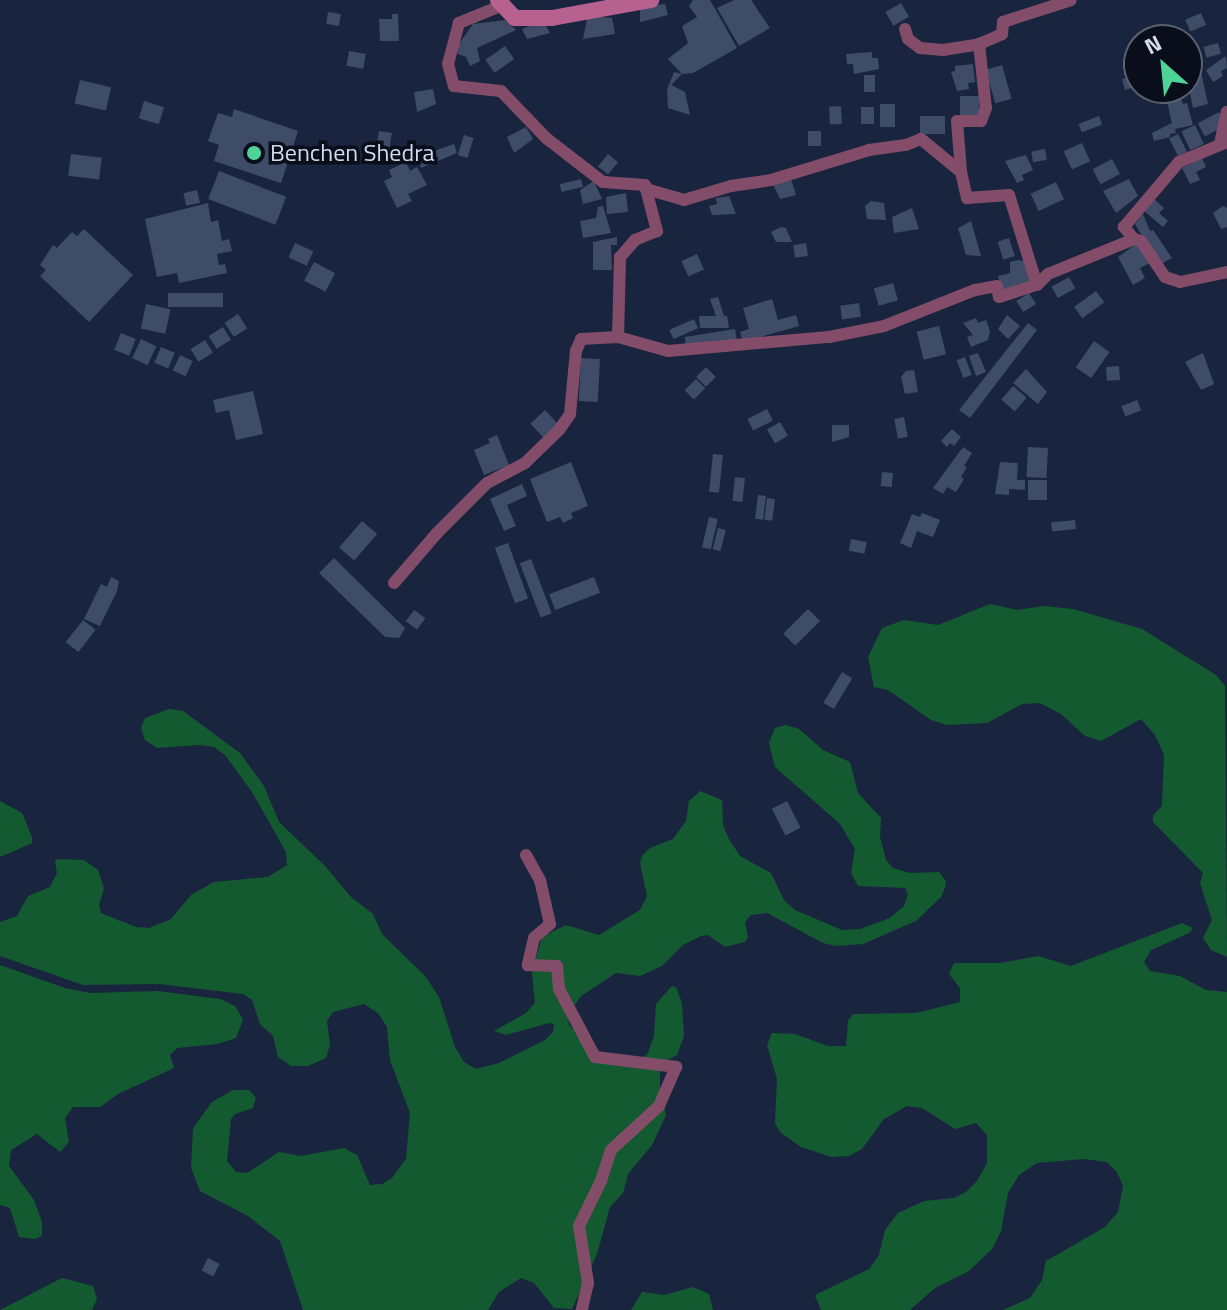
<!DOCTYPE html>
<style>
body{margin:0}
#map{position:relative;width:1227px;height:1310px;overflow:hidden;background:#19253e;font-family:"Titillium Web",sans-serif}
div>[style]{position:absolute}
.green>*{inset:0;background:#145a31}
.building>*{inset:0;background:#3f4c68;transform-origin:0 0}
.street>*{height:12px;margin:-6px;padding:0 6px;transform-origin:6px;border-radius:6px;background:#834d69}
.secondary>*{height:16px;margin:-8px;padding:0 8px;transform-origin:8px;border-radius:8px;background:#b7618f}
.dots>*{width:22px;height:22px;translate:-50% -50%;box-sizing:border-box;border:4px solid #090e1a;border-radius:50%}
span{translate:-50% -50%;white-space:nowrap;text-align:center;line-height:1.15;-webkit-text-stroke:7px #090e1a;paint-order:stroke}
.poi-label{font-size:24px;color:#d3dced}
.left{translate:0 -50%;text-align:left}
.north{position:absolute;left:1123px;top:24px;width:80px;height:80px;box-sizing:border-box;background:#090e1a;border:2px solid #5a606e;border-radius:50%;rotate:333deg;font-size:22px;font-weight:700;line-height:32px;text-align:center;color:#d3dced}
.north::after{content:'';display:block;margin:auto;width:28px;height:36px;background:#4ed399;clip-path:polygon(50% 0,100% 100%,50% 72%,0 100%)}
</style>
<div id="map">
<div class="green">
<div style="clip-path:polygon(990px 604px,1018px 610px,1043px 606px,1073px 609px,1142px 629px,1216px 675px,1225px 686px,1227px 957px,1211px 950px,1203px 938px,1212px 920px,1200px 883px,1203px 873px,1153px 822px,1153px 815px,1162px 806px,1164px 755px,1155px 735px,1141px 719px,1101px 741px,1085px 736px,1061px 714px,1040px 703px,1022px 704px,987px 723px,947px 725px,931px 720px,888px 690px,874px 687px,868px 657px,882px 628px,904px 620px,938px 625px)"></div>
<div style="clip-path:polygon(169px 709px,183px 711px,240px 753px,264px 786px,279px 822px,325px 866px,351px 897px,373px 914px,382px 934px,425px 976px,439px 997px,455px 1047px,464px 1062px,476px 1069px,499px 1063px,545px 1040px,553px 1032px,554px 1024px,549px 1023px,506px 1035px,494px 1031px,526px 1013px,535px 1003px,532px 973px,541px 940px,546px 935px,566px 925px,599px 935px,640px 910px,647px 896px,640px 863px,642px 856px,650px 848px,673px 839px,686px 821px,689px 801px,700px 791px,722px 800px,723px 825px,729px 839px,740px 856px,771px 873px,784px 900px,795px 910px,842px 930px,860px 929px,890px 918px,904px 906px,908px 894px,905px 888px,858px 886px,851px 873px,855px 849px,840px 824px,775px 767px,769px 743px,775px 728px,786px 725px,799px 729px,823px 750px,850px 762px,858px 793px,881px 818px,880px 837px,886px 860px,893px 868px,910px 873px,939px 872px,946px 881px,945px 888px,941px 897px,916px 921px,863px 944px,836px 946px,823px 943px,767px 913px,751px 915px,745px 922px,748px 937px,745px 942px,725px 947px,708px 935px,701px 936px,683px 945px,662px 966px,640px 976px,616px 973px,581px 996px,568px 1015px,569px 1025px,608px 1062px,625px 1066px,647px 1055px,654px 1036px,656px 1004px,672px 986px,676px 987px,682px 1004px,684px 1036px,677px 1055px,660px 1064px,660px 1089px,666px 1115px,652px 1145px,628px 1174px,623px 1193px,610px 1207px,597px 1254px,572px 1309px,554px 1308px,534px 1283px,521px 1278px,499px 1292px,488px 1310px,303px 1310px,280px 1241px,248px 1216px,200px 1191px,191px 1168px,193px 1128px,212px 1102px,233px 1090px,249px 1090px,256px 1098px,253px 1108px,235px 1114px,231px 1119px,227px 1161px,236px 1172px,247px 1173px,279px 1152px,301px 1156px,344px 1148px,357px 1155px,370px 1185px,382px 1184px,392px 1178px,406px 1159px,410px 1113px,390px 1060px,387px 1027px,378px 1013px,364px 1004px,333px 1012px,327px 1021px,330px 1045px,326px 1058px,308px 1066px,291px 1066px,278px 1057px,273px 1036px,260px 1024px,252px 1000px,243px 994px,159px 984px,83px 985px,0 956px,0 922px,17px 916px,28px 896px,50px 887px,57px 873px,55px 861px,58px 859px,84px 860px,98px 870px,104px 888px,99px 905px,101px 913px,136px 927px,149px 928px,171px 919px,191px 895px,214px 882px,268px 877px,287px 865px,286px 852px,252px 792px,225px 755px,214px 747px,199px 745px,157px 748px,145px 740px,141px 728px,145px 718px)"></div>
<div style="clip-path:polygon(0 801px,22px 813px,32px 837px,32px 843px,0 857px)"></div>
<div style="clip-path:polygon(1182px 923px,1193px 928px,1189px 933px,1151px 950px,1144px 962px,1150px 971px,1180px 976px,1206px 990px,1227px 992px,1227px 1310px,1003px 1310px,1030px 1298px,1042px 1280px,1046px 1261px,1105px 1227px,1118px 1212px,1123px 1186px,1117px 1172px,1107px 1162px,1083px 1159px,1037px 1163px,1019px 1175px,1008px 1193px,1001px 1231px,992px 1249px,969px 1271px,935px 1288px,910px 1310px,821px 1310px,815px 1295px,869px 1269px,879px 1255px,885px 1230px,898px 1213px,924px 1201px,954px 1198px,966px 1192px,977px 1181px,987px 1163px,987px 1135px,976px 1123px,955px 1129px,922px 1108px,907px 1106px,884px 1119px,862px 1149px,849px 1156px,831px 1157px,801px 1147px,780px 1132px,775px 1123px,777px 1079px,767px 1045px,772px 1033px,795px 1034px,828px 1046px,846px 1046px,848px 1021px,853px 1014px,916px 1013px,960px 1002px,960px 988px,949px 974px,954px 963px,1000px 963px,1038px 956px,1071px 966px)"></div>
<div style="clip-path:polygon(0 965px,65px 988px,90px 993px,157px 991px,220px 999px,235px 1006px,243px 1020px,236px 1038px,217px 1044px,177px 1048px,170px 1055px,174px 1068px,118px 1094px,100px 1107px,73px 1107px,65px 1118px,69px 1142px,60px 1152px,37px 1134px,11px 1150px,9px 1166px,34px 1200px,42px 1222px,42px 1236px,35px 1239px,19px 1237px,10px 1208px,0 1205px)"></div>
<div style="clip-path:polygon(62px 1278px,93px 1286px,97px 1299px,92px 1310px,0 1310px)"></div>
<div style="clip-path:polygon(693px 1287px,709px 1294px,713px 1310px,631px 1310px,642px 1292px,664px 1295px)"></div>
</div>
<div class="building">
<div style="clip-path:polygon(693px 0,710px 0,737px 48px,693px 73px,682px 74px,668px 59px,688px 43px,682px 26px,697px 17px,689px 6px)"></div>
<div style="clip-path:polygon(734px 0,751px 0,770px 28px,739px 46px,717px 8px)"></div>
<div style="left:901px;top:3px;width:16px;height:18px;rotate:60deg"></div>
<div style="clip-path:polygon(665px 4px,668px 15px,640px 22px,640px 7px)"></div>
<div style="left:328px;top:12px;width:13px;height:12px;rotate:9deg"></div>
<div style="left:1201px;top:13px;width:13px;height:17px;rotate:67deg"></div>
<div style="clip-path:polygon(392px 14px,398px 14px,399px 41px,380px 41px,379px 19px,392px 19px)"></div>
<div style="clip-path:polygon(601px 17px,612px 18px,615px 34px,583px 39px,587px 19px)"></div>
<div style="clip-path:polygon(505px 20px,516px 30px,477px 48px,480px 61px,470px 66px,466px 57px,458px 54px,456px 48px,473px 24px)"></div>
<div style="clip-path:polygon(543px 21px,550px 33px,527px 39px,522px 29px)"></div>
<div style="left:1218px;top:43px;width:11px;height:15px;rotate:75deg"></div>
<div style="left:505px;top:46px;width:16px;height:24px;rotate:55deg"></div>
<div style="left:349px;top:51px;width:17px;height:15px;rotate:10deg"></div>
<div style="clip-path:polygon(872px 52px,872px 58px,878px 58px,879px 69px,854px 74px,853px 64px,847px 64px,846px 54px)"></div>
<div style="clip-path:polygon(1197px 54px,1208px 104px,1193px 108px,1187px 80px,1187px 57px)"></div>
<div style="clip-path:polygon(1226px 56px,1227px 68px,1221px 71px,1223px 76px,1213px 82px,1206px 70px)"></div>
<div style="clip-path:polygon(973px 64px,975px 82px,968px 83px,969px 89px,957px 91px,951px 72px,955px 71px,955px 66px)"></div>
<div style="left:1002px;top:65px;width:35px;height:17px;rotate:74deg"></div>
<div style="clip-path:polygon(674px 72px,682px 74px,671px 85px,685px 92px,690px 115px,668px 108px,667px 90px)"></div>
<div style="left:864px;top:75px;width:11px;height:17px"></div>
<div style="clip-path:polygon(1139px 75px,1139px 86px,1125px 90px,1122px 79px)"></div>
<div style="left:80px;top:80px;width:32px;height:24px;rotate:13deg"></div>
<div style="clip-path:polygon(433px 89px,436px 104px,417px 112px,414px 92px)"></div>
<div style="left:960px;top:96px;width:19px;height:23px"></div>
<div style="clip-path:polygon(1181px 98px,1183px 104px,1187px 103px,1193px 125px,1175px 129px,1176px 133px,1170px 134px,1170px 137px,1154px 141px,1152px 133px,1172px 123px,1167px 102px)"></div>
<div style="left:144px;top:101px;width:21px;height:18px;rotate:17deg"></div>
<div style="left:880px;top:104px;width:15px;height:23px"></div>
<div style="left:841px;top:106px;width:18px;height:12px;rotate:87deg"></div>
<div style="left:861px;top:107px;width:13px;height:17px"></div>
<div style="clip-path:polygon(234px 109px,298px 131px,281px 183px,214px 161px,219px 145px,208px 141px,218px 113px,232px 117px)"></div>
<div style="left:1219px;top:112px;width:15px;height:24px;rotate:62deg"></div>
<div style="left:920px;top:116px;width:25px;height:18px"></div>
<div style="left:1099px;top:116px;width:9px;height:22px;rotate:69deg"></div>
<div style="left:1195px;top:125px;width:21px;height:15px;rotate:65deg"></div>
<div style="clip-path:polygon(526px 127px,533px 139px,514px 153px,507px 137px)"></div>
<div style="left:379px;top:131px;width:13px;height:25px;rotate:9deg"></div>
<div style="left:821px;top:131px;width:15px;height:13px;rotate:90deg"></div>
<div style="left:1178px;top:134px;width:20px;height:10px;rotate:63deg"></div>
<div style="left:464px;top:135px;width:10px;height:21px;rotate:17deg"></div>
<div style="left:1082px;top:143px;width:20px;height:20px;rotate:66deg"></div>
<div style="clip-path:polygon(454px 144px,457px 153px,421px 168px,417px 157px)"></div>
<div style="left:1045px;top:149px;width:11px;height:14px;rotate:80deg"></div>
<div style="left:71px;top:154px;width:31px;height:22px;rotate:7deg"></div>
<div style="left:608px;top:154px;width:13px;height:16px;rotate:39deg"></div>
<div style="clip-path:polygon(1026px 155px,1033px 170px,1022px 175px,1024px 180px,1017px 183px,1005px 161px)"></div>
<div style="clip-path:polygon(1202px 158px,1206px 167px,1196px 172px,1200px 180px,1190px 184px,1182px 168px)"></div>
<div style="left:1112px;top:159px;width:17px;height:22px;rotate:62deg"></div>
<div style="clip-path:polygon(406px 162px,410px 171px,417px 167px,427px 185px,408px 194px,412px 201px,397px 208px,384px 181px,392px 177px,389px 170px)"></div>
<div style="left:219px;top:171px;width:72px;height:30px;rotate:21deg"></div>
<div style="left:581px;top:179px;width:8px;height:22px;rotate:76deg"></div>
<div style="clip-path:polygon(791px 179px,796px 195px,780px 199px,771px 180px)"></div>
<div style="clip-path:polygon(1129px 179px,1138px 196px,1116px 213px,1103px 191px)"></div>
<div style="clip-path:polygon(594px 181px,602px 199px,583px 204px,580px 190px)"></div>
<div style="left:1056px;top:182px;width:19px;height:28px;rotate:65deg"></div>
<div style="left:197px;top:190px;width:13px;height:14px;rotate:77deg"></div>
<div style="clip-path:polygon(626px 193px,628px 212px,607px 214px,606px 197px)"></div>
<div style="clip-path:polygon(729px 196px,736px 214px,712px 215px,709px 206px,717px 204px,716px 198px)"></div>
<div style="clip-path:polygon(1153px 198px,1164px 208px,1159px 213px,1168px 221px,1163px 227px,1143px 210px)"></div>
<div style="clip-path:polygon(871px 201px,884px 203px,886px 220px,867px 219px,865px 206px)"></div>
<div style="clip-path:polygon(208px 203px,211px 222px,218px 220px,222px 241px,229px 239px,232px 251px,217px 254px,219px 265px,225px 264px,227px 273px,179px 283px,177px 273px,157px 277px,145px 219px)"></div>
<div style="clip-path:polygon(603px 206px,611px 233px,583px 238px,580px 221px,596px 218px,598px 207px)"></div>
<div style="clip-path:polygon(1223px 206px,1227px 208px,1227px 227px,1221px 229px,1213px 213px)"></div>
<div style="clip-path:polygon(912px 208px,919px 229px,894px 233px,892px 217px)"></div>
<div style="clip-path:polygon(1143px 214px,1150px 231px,1153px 230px,1172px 258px,1159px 265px,1135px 224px)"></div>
<div style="clip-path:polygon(971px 221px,981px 256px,966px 255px,958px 228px)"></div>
<div style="clip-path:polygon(781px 227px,786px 228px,792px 242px,776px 242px,771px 232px)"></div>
<div style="clip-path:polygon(84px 229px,133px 275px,89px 322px,40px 276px,46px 270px,40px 265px,53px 245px,57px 248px,72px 232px,77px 236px)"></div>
<div style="clip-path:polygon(617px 237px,617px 245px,611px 245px,612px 270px,593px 270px,593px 242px)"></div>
<div style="left:1009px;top:238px;width:19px;height:12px;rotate:72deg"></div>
<div style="clip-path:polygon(1139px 242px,1150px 263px,1140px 268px,1145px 278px,1133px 285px,1118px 257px)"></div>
<div style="left:295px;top:243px;width:20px;height:16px;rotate:24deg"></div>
<div style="left:806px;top:243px;width:13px;height:13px;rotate:81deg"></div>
<div style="left:697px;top:254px;width:17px;height:17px;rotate:66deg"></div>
<div style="clip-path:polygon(1018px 260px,1024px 261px,1030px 282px,1002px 293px,998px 276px,1010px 273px,1010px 262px)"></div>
<div style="left:314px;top:262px;width:24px;height:21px;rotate:28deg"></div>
<div style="left:1069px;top:277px;width:13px;height:20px;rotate:61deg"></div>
<div style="left:893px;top:283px;width:18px;height:20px;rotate:74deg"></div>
<div style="left:1096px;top:291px;width:14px;height:27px;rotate:54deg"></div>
<div style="left:223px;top:293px;width:14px;height:55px;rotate:90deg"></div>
<div style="left:1029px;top:293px;width:13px;height:15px;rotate:58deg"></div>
<div style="clip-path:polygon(718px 297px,724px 316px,727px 316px,729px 328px,700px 328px,699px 316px,716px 316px,710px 299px)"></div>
<div style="clip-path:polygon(772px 299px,778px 320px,796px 315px,799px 326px,743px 342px,740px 332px,749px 329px,743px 308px)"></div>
<div style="left:859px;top:303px;width:14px;height:19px;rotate:82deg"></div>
<div style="left:146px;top:304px;width:25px;height:25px;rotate:12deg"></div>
<div style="left:238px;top:314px;width:17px;height:16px;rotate:57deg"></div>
<div style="clip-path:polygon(1007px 315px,1020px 326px,1008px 339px,998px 329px)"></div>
<div style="clip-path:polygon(976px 318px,978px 323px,986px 320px,990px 331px,988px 340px,971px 347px,967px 337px,973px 335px,963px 323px)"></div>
<div style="left:694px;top:319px;width:10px;height:27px;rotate:66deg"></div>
<div style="clip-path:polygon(1028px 323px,1037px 330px,970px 418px,959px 410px)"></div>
<div style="left:939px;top:326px;width:29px;height:23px;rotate:76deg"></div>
<div style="left:223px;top:327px;width:15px;height:17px;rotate:58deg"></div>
<div style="left:735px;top:329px;width:12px;height:51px;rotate:81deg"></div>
<div style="left:121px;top:333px;width:16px;height:18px;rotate:22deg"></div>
<div style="left:141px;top:339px;width:17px;height:21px;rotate:25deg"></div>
<div style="left:205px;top:340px;width:15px;height:17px;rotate:58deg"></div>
<div style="left:1094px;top:341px;width:19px;height:32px;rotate:35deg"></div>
<div style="left:161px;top:347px;width:15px;height:17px;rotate:23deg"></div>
<div style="clip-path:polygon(978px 353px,986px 372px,976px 376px,969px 356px)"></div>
<div style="clip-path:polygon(1203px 353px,1214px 384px,1201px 390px,1185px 362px)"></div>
<div style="left:180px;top:355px;width:14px;height:17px;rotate:25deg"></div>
<div style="left:965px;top:357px;width:19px;height:9px;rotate:69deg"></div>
<div style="left:581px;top:358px;width:19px;height:43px;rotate:3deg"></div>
<div style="left:1119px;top:366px;width:14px;height:13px;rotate:86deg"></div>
<div style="left:706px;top:367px;width:14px;height:14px;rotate:45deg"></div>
<div style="clip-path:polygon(1026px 369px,1047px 392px,1038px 404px,1013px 383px)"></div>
<div style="clip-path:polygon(914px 370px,918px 392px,905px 394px,901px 377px,906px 371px)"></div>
<div style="left:696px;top:379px;width:13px;height:16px;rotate:45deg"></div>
<div style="left:1013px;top:386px;width:18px;height:18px;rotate:41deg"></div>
<div style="clip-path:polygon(253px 391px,263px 434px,236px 440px,229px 410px,216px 413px,213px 400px)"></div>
<div style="left:1137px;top:400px;width:11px;height:17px;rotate:68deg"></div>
<div style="left:767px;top:409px;width:13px;height:22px;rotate:63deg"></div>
<div style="left:545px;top:410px;width:19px;height:20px;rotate:47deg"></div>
<div style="left:904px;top:417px;width:20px;height:10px;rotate:79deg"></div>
<div style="left:780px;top:422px;width:16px;height:15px;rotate:60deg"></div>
<div style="clip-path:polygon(832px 425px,849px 425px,849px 437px,832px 442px)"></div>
<div style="clip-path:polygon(952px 429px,961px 437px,954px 446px,950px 443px,947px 447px,941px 441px)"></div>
<div style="clip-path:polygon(497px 435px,509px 465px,484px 475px,474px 450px,490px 443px,488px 439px)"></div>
<div style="clip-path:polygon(963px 447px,972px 453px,964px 466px,967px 467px,961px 477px,964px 479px,956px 492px,947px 487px,943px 494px,933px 488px)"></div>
<div style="left:1028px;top:447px;width:20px;height:30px;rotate:3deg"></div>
<div style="left:713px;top:454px;width:10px;height:38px;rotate:6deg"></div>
<div style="clip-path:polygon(571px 462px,588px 506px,571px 513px,573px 518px,563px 523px,560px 517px,547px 522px,530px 479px)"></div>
<div style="clip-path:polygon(1000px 462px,1018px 463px,1017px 480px,1025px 480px,1025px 490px,1009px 489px,1009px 495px,995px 494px)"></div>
<div style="left:882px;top:472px;width:11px;height:14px;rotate:5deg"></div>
<div style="left:735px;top:477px;width:10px;height:24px;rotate:6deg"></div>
<div style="left:1028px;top:480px;width:19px;height:20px"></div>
<div style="clip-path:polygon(522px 484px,527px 496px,507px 505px,516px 526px,504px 531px,490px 499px)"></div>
<div style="left:758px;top:495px;width:8px;height:24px;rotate:7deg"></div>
<div style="left:767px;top:498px;width:8px;height:22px;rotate:7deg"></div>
<div style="clip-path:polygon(922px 513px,940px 520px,933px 537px,917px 531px,911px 548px,900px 543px,912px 514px,920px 517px)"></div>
<div style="left:709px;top:517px;width:9px;height:31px;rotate:13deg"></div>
<div style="left:1075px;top:520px;width:9px;height:24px;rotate:84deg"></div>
<div style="left:362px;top:521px;width:20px;height:35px;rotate:41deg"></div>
<div style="left:718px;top:528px;width:8px;height:22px;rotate:14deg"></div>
<div style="left:851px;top:539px;width:16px;height:12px;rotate:11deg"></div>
<div style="left:508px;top:543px;width:59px;height:14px;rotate:70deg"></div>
<div style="clip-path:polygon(334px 558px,405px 628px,399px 638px,385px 637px,319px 573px)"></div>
<div style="left:531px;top:559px;width:58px;height:12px;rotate:69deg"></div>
<div style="clip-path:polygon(111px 577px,119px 581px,117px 591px,100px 626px,84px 619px,101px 584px,107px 587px)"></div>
<div style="left:594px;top:577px;width:17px;height:48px;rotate:69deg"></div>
<div style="left:808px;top:609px;width:17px;height:35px;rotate:45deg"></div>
<div style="left:414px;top:610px;width:14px;height:14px;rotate:36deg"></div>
<div style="left:83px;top:620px;width:16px;height:28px;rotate:38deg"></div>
<div style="left:842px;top:672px;width:12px;height:36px;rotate:31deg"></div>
<div style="left:787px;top:801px;width:30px;height:17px;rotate:63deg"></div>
<div style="left:208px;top:1258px;width:13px;height:14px;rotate:27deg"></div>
</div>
<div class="street">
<div style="left:503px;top:5px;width:48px;rotate:157.8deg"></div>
<div style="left:459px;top:23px;width:42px;rotate:105deg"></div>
<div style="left:448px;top:64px;width:23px;rotate:75deg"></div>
<div style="left:454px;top:86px;width:47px;rotate:6.1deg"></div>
<div style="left:501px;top:91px;width:65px;rotate:46.2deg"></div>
<div style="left:546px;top:138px;width:72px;rotate:37.7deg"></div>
<div style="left:603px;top:182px;width:42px;rotate:4.1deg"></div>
<div style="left:645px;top:185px;width:48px;rotate:75.4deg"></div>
<div style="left:657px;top:231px;width:24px;rotate:158deg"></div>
<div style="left:635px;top:240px;width:23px;rotate:131deg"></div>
<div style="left:620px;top:257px;width:80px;rotate:91.4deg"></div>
<div style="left:618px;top:337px;width:52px;rotate:15.6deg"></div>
<div style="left:668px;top:351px;width:162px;rotate:-5deg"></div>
<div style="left:829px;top:337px;width:56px;rotate:-11.3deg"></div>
<div style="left:884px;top:326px;width:98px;rotate:-21.6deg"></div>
<div style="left:975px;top:290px;width:22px;rotate:-10deg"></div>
<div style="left:997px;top:286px;width:11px;rotate:80deg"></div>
<div style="left:999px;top:297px;width:40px;rotate:-18deg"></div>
<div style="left:1037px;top:285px;width:16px;rotate:-45deg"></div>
<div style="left:1048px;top:274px;width:93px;rotate:-22.1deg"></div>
<div style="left:1134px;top:239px;width:16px;rotate:-130deg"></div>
<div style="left:1124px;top:227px;width:85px;rotate:-49.8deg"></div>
<div style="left:1179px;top:162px;width:52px;rotate:-22.6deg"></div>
<div style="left:905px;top:29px;width:10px;rotate:73deg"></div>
<div style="left:908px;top:39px;width:15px;rotate:37deg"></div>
<div style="left:920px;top:48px;width:23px;rotate:5deg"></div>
<div style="left:943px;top:50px;width:36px;rotate:-9deg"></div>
<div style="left:979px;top:44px;width:64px;rotate:83.8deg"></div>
<div style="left:986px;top:108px;width:14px;rotate:111deg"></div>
<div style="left:981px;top:121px;width:24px;rotate:180deg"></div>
<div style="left:957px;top:121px;width:51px;rotate:85.5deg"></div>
<div style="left:979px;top:44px;width:25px;rotate:-23deg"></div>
<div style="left:1002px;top:34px;width:12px;rotate:-85deg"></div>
<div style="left:1003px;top:22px;width:71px;rotate:-17.9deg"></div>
<div style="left:1220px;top:144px;width:33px;rotate:-78deg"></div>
<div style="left:646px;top:189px;width:40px;rotate:16deg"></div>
<div style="left:684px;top:200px;width:49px;rotate:-16.6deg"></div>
<div style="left:731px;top:186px;width:40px;rotate:-8.5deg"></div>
<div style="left:771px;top:180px;width:102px;rotate:-17deg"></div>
<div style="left:869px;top:150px;width:37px;rotate:-8deg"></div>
<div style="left:906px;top:145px;width:16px;rotate:-22deg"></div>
<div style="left:921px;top:139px;width:52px;rotate:39.5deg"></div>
<div style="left:961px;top:172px;width:27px;rotate:77deg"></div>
<div style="left:967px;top:198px;width:42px;rotate:-4.1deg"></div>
<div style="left:1009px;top:195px;width:94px;rotate:72.7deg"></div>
<div style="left:1134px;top:239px;width:7px;rotate:16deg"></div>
<div style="left:1141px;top:241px;width:43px;rotate:56.3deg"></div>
<div style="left:1165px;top:277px;width:16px;rotate:18deg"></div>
<div style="left:1180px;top:282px;width:48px;rotate:-12deg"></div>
<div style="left:394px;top:583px;width:66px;rotate:-49.3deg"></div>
<div style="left:437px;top:533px;width:71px;rotate:-45deg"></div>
<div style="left:487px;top:483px;width:43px;rotate:-27.8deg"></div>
<div style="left:525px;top:463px;width:47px;rotate:-44.1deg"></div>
<div style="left:559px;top:430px;width:19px;rotate:-55deg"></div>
<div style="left:570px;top:414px;width:63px;rotate:-84.6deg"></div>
<div style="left:576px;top:351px;width:13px;rotate:-67deg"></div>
<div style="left:581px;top:339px;width:37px;rotate:-3deg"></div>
<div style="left:526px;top:855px;width:29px;rotate:61deg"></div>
<div style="left:540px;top:880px;width:45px;rotate:77.2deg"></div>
<div style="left:550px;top:924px;width:21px;rotate:139deg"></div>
<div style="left:534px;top:938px;width:28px;rotate:103deg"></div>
<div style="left:528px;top:965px;width:29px;rotate:2deg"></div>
<div style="left:557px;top:966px;width:23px;rotate:85deg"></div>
<div style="left:559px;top:989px;width:77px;rotate:62.1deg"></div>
<div style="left:595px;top:1057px;width:82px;rotate:7deg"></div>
<div style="left:676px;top:1067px;width:43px;rotate:113.6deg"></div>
<div style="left:659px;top:1106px;width:65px;rotate:137.5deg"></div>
<div style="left:611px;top:1150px;width:33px;rotate:108deg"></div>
<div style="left:601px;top:1181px;width:50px;rotate:116.1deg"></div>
<div style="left:579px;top:1226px;width:58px;rotate:81deg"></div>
<div style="left:588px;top:1283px;width:28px;rotate:103deg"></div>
</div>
<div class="secondary">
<div style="left:498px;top:0;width:25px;rotate:47deg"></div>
<div style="left:515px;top:18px;width:37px"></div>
<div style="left:552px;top:18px;width:101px;rotate:-10.3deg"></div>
</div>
<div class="dots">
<div style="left:254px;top:153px;background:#4ed399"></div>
</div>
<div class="poi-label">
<span class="left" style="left:270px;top:153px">Benchen Shedra</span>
</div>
<div class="north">N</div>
</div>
